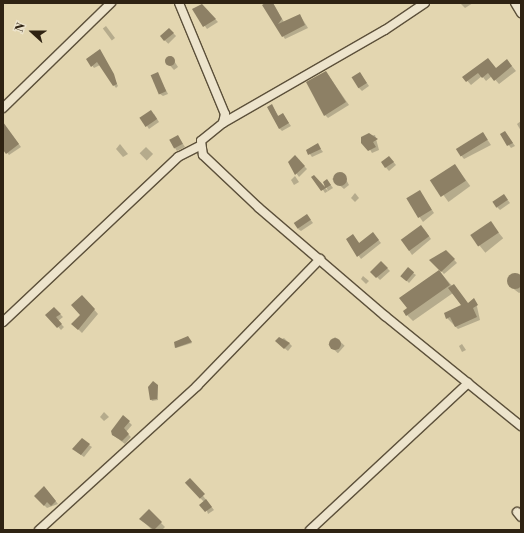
<!DOCTYPE html>
<style>
body{margin:0}
#map{position:relative;width:524px;height:533px;overflow:hidden;background:#e3d6b0;font-family:"Libre Bodoni",serif}
div>[style]{position:absolute}
.shadow>*{inset:0;background:#0003;transform-origin:0 0}
.building>*{inset:0;background:#8d8065;transform-origin:0 0}
.round{border-radius:50%}
.roads{filter:drop-shadow(1px 0 #5c503a) drop-shadow(-1px 0 #5c503a) drop-shadow(0 1px #5c503a) drop-shadow(0 -1px #5c503a)}
.minor>*{height:8px;margin:-4px;padding:0 4px;transform-origin:4px;border-radius:4px;background:#ede4cc}
span{translate:-50% -50%;white-space:nowrap;text-align:center;line-height:1.15;-webkit-text-stroke:3.5px #ede4cc;paint-order:stroke}
.frame{position:absolute;inset:0;border:4px solid #2f2313;pointer-events:none}
.north{position:absolute;left:12px;top:12px;width:40px;height:40px;-webkit-text-stroke:3px #ede4cc;paint-order:stroke;rotate:291deg;font-size:11px;font-weight:700;line-height:16px;text-align:center;color:#2f2313}
.north::after{content:'';display:block;margin:auto;width:14px;height:18px;background:#2f2313;clip-path:polygon(50% 0,100% 100%,50% 72%,0 100%)}
</style>
<div id="map">
<div class="shadow">
<div style="clip-path:polygon(262px 3px,273px 3px,284px 22px,300px 15px,308px 28px,285px 39px)"></div>
<div style="clip-path:polygon(460px 3px,473px 3px,465px 8px)"></div>
<div style="clip-path:polygon(205px 8px,218px 22px,207px 29px,194px 10px)"></div>
<div style="left:106px;top:26px;width:15px;height:4px;rotate:53deg"></div>
<div style="left:169px;top:29px;width:10px;height:11px;rotate:45deg"></div>
<div style="clip-path:polygon(100px 50px,118px 86px,116px 88px,100px 65px,94px 68px,87px 59px)"></div>
<div style="clip-path:polygon(171px 56px,178px 67px,174px 70px,165px 60px)"></div>
<div style="clip-path:polygon(492px 64px,496px 69px,511px 65px,516px 71px,499px 84px,492px 76px,486px 81px,482px 76px,471px 85px,464px 77px)"></div>
<div style="clip-path:polygon(157px 73px,168px 94px,163px 96px,160px 94px)"></div>
<div style="clip-path:polygon(360px 73px,369px 86px,362px 91px,359px 88px)"></div>
<div style="clip-path:polygon(328px 75px,349px 105px,328px 118px,325px 115px)"></div>
<div style="clip-path:polygon(272px 106px,279px 117px,283px 115px,291px 126px,282px 131px,280px 129px,268px 108px)"></div>
<div style="clip-path:polygon(154px 114px,159px 122px,149px 129px,147px 126px)"></div>
<div style="clip-path:polygon(521px 121px,521px 131px,517px 124px)"></div>
<div style="clip-path:polygon(3px 123px,21px 147px,9px 155px,3px 148px)"></div>
<div style="clip-path:polygon(505px 132px,515px 146px,511px 148px,501px 135px)"></div>
<div style="clip-path:polygon(483px 133px,491px 145px,464px 159px,460px 154px)"></div>
<div style="clip-path:polygon(375px 135px,379px 150px,372px 153px,363px 138px)"></div>
<div style="clip-path:polygon(178px 136px,185px 147px,177px 151px,175px 148px)"></div>
<div style="clip-path:polygon(120px 144px,128px 154px,123px 157px,116px 149px)"></div>
<div style="clip-path:polygon(317px 144px,323px 152px,312px 157px,307px 150px)"></div>
<div style="left:146px;top:147px;width:10px;height:9px;rotate:45deg"></div>
<div style="clip-path:polygon(295px 157px,307px 169px,299px 177px,289px 163px)"></div>
<div style="clip-path:polygon(392px 160px,396px 165px,389px 171px,382px 163px)"></div>
<div style="left:455px;top:165px;width:26px;height:27px;rotate:54deg"></div>
<div style="clip-path:polygon(342px 172px,349px 185px,344px 189px,332px 179px)"></div>
<div style="clip-path:polygon(295px 176px,299px 182px,294px 185px,291px 180px)"></div>
<div style="clip-path:polygon(314px 176px,328px 191px,324px 182px,327px 180px,333px 188px,325px 193px)"></div>
<div style="clip-path:polygon(355px 193px,359px 198px,355px 202px,351px 198px)"></div>
<div style="clip-path:polygon(422px 195px,434px 213px,423px 222px,408px 200px)"></div>
<div style="clip-path:polygon(507px 199px,510px 203px,500px 210px,497px 207px)"></div>
<div style="clip-path:polygon(307px 215px,313px 223px,301px 231px,298px 229px)"></div>
<div style="left:490px;top:222px;width:21px;height:23px;rotate:51deg"></div>
<div style="clip-path:polygon(424px 229px,431px 239px,412px 255px,403px 241px)"></div>
<div style="clip-path:polygon(373px 233px,381px 243px,361px 259px,347px 239px,353px 235px,360px 244px)"></div>
<div style="clip-path:polygon(449px 254px,457px 263px,444px 274px,431px 260px)"></div>
<div style="clip-path:polygon(387px 268px,390px 271px,380px 280px,372px 272px)"></div>
<div style="clip-path:polygon(439px 271px,468px 304px,476px 302px,480px 320px,458px 329px,447px 318px,462px 306px,453px 293px,413px 321px,407px 315px,408px 308px)"></div>
<div style="clip-path:polygon(413px 273px,416px 275px,409px 283px,402px 276px)"></div>
<div style="clip-path:polygon(521px 274px,521px 292px,519px 293px,511px 287px,509px 278px)"></div>
<div style="clip-path:polygon(363px 276px,369px 281px,366px 284px,361px 279px)"></div>
<div style="clip-path:polygon(86px 300px,98px 314px,82px 333px,73px 324px,81px 315px)"></div>
<div style="clip-path:polygon(54px 308px,63px 317px,58px 321px,64px 327px,61px 330px,47px 315px)"></div>
<div style="clip-path:polygon(188px 337px,192px 343px,176px 348px,175px 342px)"></div>
<div style="left:335px;top:337px;width:13px;height:10px;rotate:42deg"></div>
<div style="clip-path:polygon(284px 338px,292px 346px,288px 351px,277px 342px)"></div>
<div style="clip-path:polygon(462px 344px,466px 350px,462px 352px,459px 346px)"></div>
<div style="clip-path:polygon(158px 385px,158px 400px,152px 401px,151px 399px)"></div>
<div style="clip-path:polygon(104px 412px,109px 417px,104px 421px,100px 417px)"></div>
<div style="clip-path:polygon(123px 416px,132px 425px,126px 432px,131px 437px,125px 444px,113px 435px)"></div>
<div style="clip-path:polygon(89px 445px,92px 447px,84px 457px,77px 452px)"></div>
<div style="clip-path:polygon(190px 479px,214px 510px,208px 514px,204px 502px,186px 483px)"></div>
<div style="clip-path:polygon(47px 490px,58px 504px,47px 508px,35px 496px)"></div>
<div style="clip-path:polygon(149px 511px,165px 527px,162px 530px,152px 530px,141px 519px)"></div>
</div>
<div class="building">
<div style="clip-path:polygon(266px 3px,273px 3px,282px 19px,278px 24px,300px 14px,305px 25px,282px 37px,262px 5px)"></div>
<div style="clip-path:polygon(202px 4px,216px 19px,203px 27px,192px 9px)"></div>
<div style="clip-path:polygon(169px 28px,174px 33px,164px 41px,160px 36px)"></div>
<div style="clip-path:polygon(100px 49px,114px 74px,117px 84px,113px 86px,97px 62px,91px 67px,86px 59px)"></div>
<div class="round" style="left:165px;top:56px;width:10px;height:10px"></div>
<div style="clip-path:polygon(488px 58px,496px 68px,507px 59px,512px 66px,494px 81px,488px 73px,482px 78px,478px 73px,466px 82px,462px 77px)"></div>
<div style="clip-path:polygon(326px 71px,346px 102px,324px 116px,306px 82px)"></div>
<div style="left:158px;top:72px;width:21px;height:8px;rotate:67deg"></div>
<div style="left:360px;top:72px;width:13px;height:10px;rotate:58deg"></div>
<div style="clip-path:polygon(272px 104px,278px 116px,283px 113px,289px 123px,279px 129px,267px 107px)"></div>
<div style="left:151px;top:110px;width:11px;height:14px;rotate:56deg"></div>
<div style="clip-path:polygon(3px 122px,19px 144px,6px 154px,3px 150px)"></div>
<div style="clip-path:polygon(505px 131px,513px 143px,507px 146px,500px 134px)"></div>
<div style="left:483px;top:132px;width:9px;height:32px;rotate:58deg"></div>
<div style="clip-path:polygon(369px 133px,378px 139px,373px 142px,376px 147px,368px 151px,361px 143px,361px 137px)"></div>
<div style="left:178px;top:135px;width:10px;height:10px;rotate:61deg"></div>
<div style="clip-path:polygon(318px 143px,321px 149px,308px 155px,306px 150px)"></div>
<div style="clip-path:polygon(295px 155px,305px 166px,295px 175px,288px 162px)"></div>
<div style="clip-path:polygon(389px 156px,394px 162px,385px 168px,381px 162px)"></div>
<div style="left:455px;top:164px;width:20px;height:30px;rotate:57deg"></div>
<div class="round" style="left:333px;top:172px;width:14px;height:14px"></div>
<div style="clip-path:polygon(314px 175px,325px 187px,323px 182px,327px 179px,331px 185px,321px 191px,311px 177px)"></div>
<div style="left:420px;top:190px;width:23px;height:16px;rotate:59deg"></div>
<div style="left:504px;top:194px;width:7px;height:14px;rotate:56deg"></div>
<div style="left:307px;top:214px;width:7px;height:16px;rotate:56deg"></div>
<div style="left:491px;top:221px;width:14px;height:25px;rotate:56deg"></div>
<div style="left:421px;top:225px;width:14px;height:25px;rotate:54deg"></div>
<div style="clip-path:polygon(373px 232px,379px 240px,357px 257px,346px 239px,353px 234px,359px 243px)"></div>
<div style="clip-path:polygon(446px 250px,455px 259px,441px 272px,429px 260px)"></div>
<div style="clip-path:polygon(381px 261px,388px 268px,376px 278px,370px 272px)"></div>
<div style="left:408px;top:267px;width:8px;height:12px;rotate:40deg"></div>
<div style="clip-path:polygon(439px 270px,450px 285px,406px 316px,403px 311px,407px 308px,399px 298px)"></div>
<div class="round" style="left:507px;top:273px;width:16px;height:16px"></div>
<div style="clip-path:polygon(454px 284px,468px 303px,474px 298px,478px 305px,473px 308px,477px 317px,455px 327px,450px 317px,446px 319px,444px 313px,461px 305px,448px 288px)"></div>
<div style="clip-path:polygon(82px 295px,95px 309px,78px 330px,71px 324px,80px 315px,71px 305px)"></div>
<div style="clip-path:polygon(54px 307px,61px 314px,56px 317px,62px 324px,57px 328px,45px 315px)"></div>
<div style="clip-path:polygon(188px 336px,192px 342px,175px 348px,174px 342px)"></div>
<div style="clip-path:polygon(279px 337px,290px 343px,284px 349px,275px 341px)"></div>
<div class="round" style="left:329px;top:338px;width:12px;height:12px"></div>
<div style="clip-path:polygon(153px 381px,158px 385px,157px 399px,150px 400px,148px 387px)"></div>
<div style="clip-path:polygon(123px 415px,130px 421px,124px 428px,129px 434px,122px 441px,112px 435px,111px 431px)"></div>
<div style="clip-path:polygon(82px 438px,90px 444px,81px 455px,72px 449px)"></div>
<div style="left:190px;top:478px;width:22px;height:7px;rotate:47deg"></div>
<div style="clip-path:polygon(44px 486px,56px 501px,51px 506px,47px 502px,44px 506px,34px 496px)"></div>
<div style="clip-path:polygon(206px 499px,212px 507px,205px 512px,199px 505px)"></div>
<div style="clip-path:polygon(149px 509px,162px 522px,154px 530px,139px 519px)"></div>
</div>
<div class="roads">
<div class="minor">
<div style="left:179px;top:3px;width:120px;rotate:67.5deg"></div>
<div style="left:225px;top:114px;width:9px;rotate:103deg"></div>
<div style="left:223px;top:123px;width:28px;rotate:141deg"></div>
<div style="left:201px;top:141px;width:14px;rotate:82deg"></div>
<div style="left:203px;top:155px;width:77px;rotate:43.4deg"></div>
<div style="left:259px;top:208px;width:166px;rotate:40.6deg"></div>
<div style="left:385px;top:316px;width:175px;rotate:39deg"></div>
<div style="left:515px;top:3px;width:12px;rotate:59deg"></div>
<div style="left:3px;top:108px;width:151px;rotate:-44.2deg"></div>
<div style="left:223px;top:123px;width:187px;rotate:-29.9deg"></div>
<div style="left:385px;top:30px;width:48px;rotate:-34deg"></div>
<div style="left:3px;top:322px;width:241px;rotate:-43.3deg"></div>
<div style="left:178px;top:157px;width:25px;rotate:-27deg"></div>
<div style="left:517px;top:512px;width:6px;rotate:51deg"></div>
<div style="left:39px;top:530px;width:214px;rotate:-42.3deg"></div>
<div style="left:197px;top:386px;width:177px;rotate:-45.9deg"></div>
<div style="left:310px;top:530px;width:216px;rotate:-42.9deg"></div>
</div>
</div>
<div class="frame"></div>
<div class="north">N</div>
</div>
